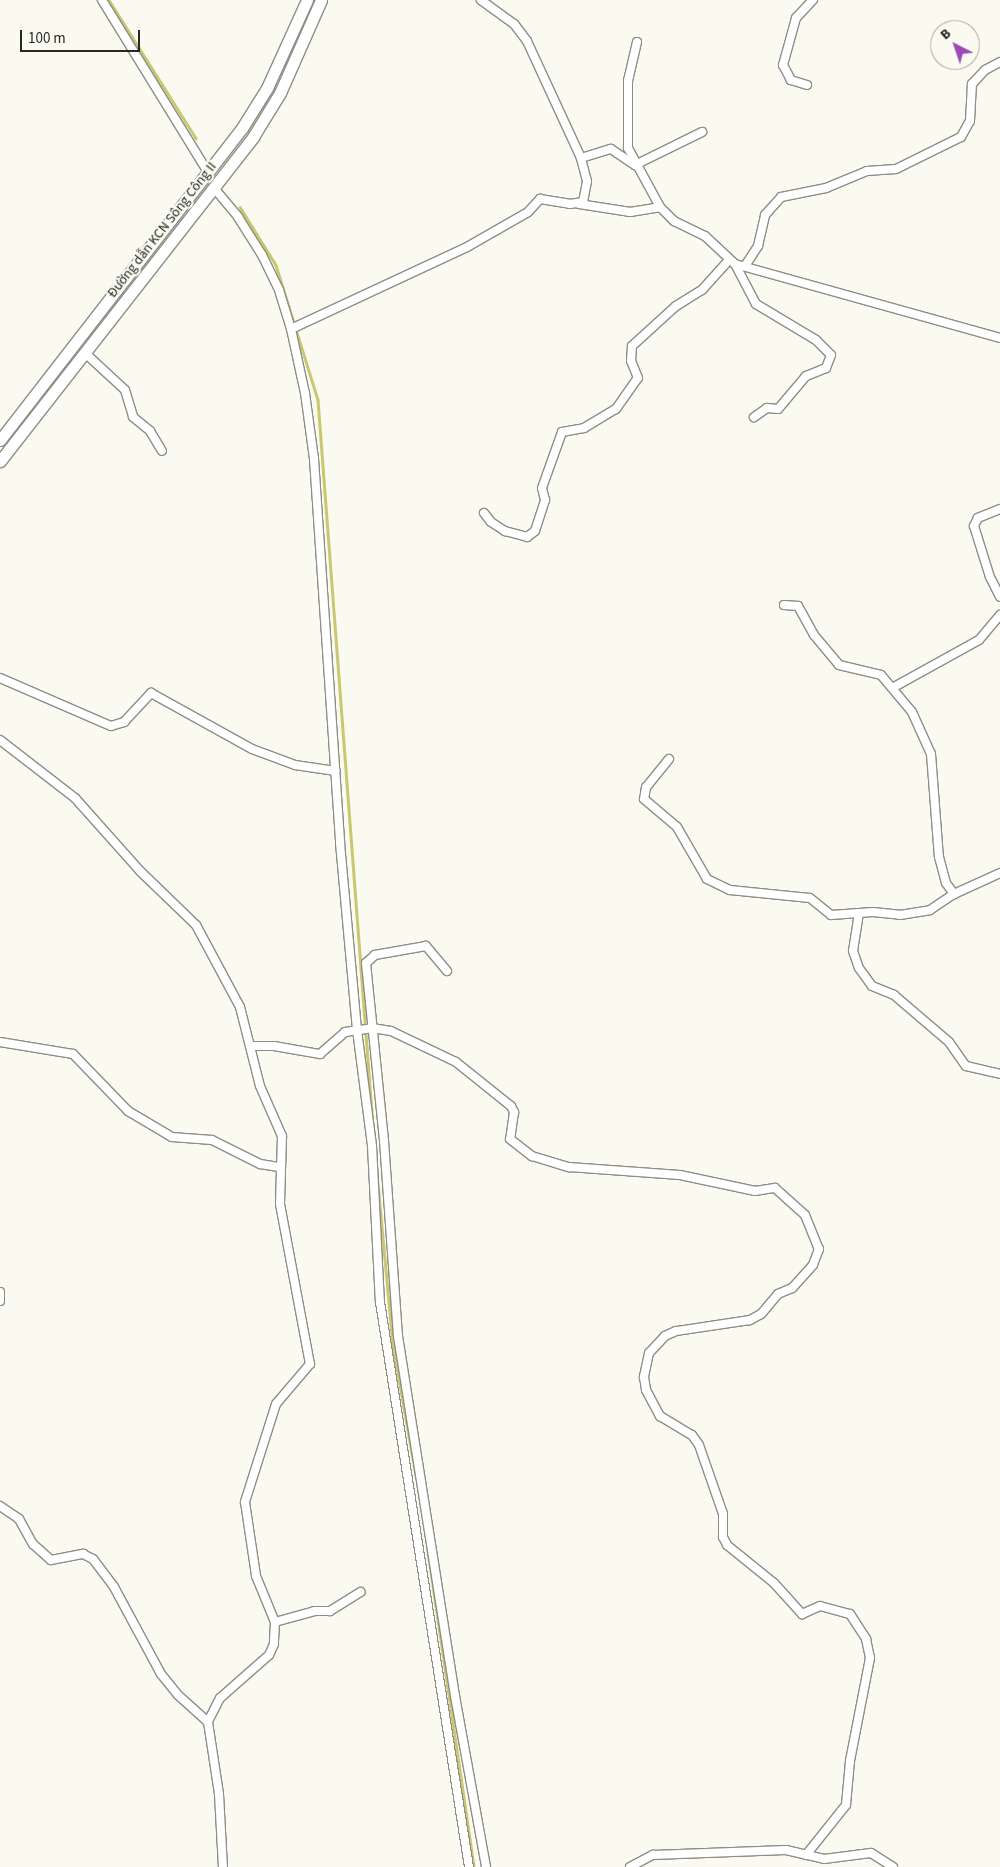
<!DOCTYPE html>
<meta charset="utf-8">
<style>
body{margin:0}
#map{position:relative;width:1000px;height:1867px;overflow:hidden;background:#fafaf1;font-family:"Source Sans 3",sans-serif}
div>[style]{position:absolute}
.stream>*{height:2.5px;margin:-1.25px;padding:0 1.25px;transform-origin:1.25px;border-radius:1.25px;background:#c9c870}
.roads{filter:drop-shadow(1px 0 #8e8e86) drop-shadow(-1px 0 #8e8e86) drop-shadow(0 1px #8e8e86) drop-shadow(0 -1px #8e8e86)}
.street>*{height:8px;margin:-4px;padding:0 4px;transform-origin:4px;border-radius:4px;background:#fff}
.secondary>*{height:11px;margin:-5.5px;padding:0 5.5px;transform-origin:5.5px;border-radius:5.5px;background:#fff}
span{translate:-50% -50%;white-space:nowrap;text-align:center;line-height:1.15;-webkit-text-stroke:4.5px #fafaf1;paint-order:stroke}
.street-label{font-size:14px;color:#272724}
.north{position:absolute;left:930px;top:20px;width:50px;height:50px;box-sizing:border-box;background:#fafaf1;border:1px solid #a6a69f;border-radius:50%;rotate:319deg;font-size:14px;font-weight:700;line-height:20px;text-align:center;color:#272724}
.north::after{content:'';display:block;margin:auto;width:18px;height:22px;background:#9e49b7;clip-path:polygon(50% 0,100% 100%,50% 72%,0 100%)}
.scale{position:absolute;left:20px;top:30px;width:120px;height:22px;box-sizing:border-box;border:2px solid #272724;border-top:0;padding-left:6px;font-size:15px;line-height:18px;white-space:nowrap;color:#272724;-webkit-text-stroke:4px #fafaf1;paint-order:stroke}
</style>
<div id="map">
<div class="stream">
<div style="left:109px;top:0;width:163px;rotate:57.8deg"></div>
<div style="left:240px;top:207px;width:68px;rotate:58.2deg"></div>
<div style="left:276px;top:265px;width:141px;rotate:72.7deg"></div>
<div style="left:318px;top:400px;width:729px;rotate:85.67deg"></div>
<div style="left:376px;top:1162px;width:184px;rotate:84.7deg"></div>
<div style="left:393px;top:1345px;width:133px;rotate:80deg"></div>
<div style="left:428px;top:1551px;width:319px;rotate:81.7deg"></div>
</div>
<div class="roads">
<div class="street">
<div style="left:102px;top:0;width:204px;rotate:58.4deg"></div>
<div style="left:637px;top:42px;width:39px;rotate:103deg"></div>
<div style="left:628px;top:80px;width:68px;rotate:90deg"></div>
<div style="left:628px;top:148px;width:67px;rotate:61.5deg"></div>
<div style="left:660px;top:207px;width:20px;rotate:45deg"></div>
<div style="left:674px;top:221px;width:34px;rotate:26deg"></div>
<div style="left:705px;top:236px;width:41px;rotate:43deg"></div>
<div style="left:735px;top:264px;width:275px;rotate:15.6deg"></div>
<div style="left:807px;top:85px;width:17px;rotate:-163deg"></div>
<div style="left:791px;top:80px;width:17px;rotate:-118deg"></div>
<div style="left:783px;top:65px;width:49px;rotate:-74.5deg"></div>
<div style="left:796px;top:18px;width:25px;rotate:-47deg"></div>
<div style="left:581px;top:158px;width:31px;rotate:-17deg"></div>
<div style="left:611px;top:149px;width:29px;rotate:34deg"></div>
<div style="left:635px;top:165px;width:75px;rotate:-26.2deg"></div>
<div style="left:214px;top:188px;width:38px;rotate:50deg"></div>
<div style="left:238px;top:217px;width:45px;rotate:57.7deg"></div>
<div style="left:262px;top:255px;width:39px;rotate:64deg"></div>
<div style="left:279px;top:290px;width:41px;rotate:72.9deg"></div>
<div style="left:291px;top:329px;width:194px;rotate:-25deg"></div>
<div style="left:467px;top:247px;width:70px;rotate:-29.8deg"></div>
<div style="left:528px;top:212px;width:18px;rotate:-47deg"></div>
<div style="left:540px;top:199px;width:30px;rotate:9deg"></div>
<div style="left:570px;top:204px;width:13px;rotate:-9deg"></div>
<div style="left:583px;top:202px;width:21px;rotate:-79deg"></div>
<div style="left:587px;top:181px;width:24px;rotate:-105deg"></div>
<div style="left:581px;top:158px;width:129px;rotate:-114.8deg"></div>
<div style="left:527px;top:41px;width:21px;rotate:-127deg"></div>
<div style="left:514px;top:24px;width:41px;rotate:-144deg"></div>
<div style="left:579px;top:204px;width:52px;rotate:8.9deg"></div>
<div style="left:630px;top:212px;width:30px;rotate:-9deg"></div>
<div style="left:735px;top:264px;width:45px;rotate:62.3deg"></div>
<div style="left:756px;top:304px;width:70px;rotate:31deg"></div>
<div style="left:816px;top:340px;width:21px;rotate:45deg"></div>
<div style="left:831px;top:355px;width:14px;rotate:111deg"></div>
<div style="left:826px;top:368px;width:22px;rotate:158deg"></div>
<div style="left:806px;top:376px;width:43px;rotate:130.3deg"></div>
<div style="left:778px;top:409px;width:11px;rotate:-175deg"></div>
<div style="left:767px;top:408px;width:16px;rotate:145deg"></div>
<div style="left:745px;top:266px;width:24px;rotate:-57deg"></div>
<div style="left:758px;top:246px;width:32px;rotate:-77deg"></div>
<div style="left:765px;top:215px;width:24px;rotate:-48deg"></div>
<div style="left:781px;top:197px;width:46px;rotate:-11.3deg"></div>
<div style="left:826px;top:188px;width:44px;rotate:-22.5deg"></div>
<div style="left:867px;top:171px;width:29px;rotate:-4deg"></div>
<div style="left:896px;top:169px;width:72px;rotate:-26.2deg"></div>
<div style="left:961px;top:137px;width:18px;rotate:-61deg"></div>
<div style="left:970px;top:121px;width:37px;rotate:-87deg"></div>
<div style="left:972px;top:84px;width:19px;rotate:-47deg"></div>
<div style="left:985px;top:70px;width:17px;rotate:-28deg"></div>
<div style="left:291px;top:329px;width:66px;rotate:77.7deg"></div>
<div style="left:305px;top:393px;width:67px;rotate:82.2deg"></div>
<div style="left:314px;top:459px;width:385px;rotate:86.1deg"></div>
<div style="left:340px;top:843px;width:188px;rotate:84.8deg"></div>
<div style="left:357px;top:1030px;width:117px;rotate:82.6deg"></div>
<div style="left:372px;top:1146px;width:156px;rotate:87.1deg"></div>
<div style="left:380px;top:1302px;width:572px;rotate:81.05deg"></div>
<div style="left:85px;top:353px;width:54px;rotate:42.8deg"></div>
<div style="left:125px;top:390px;width:28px;rotate:73deg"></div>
<div style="left:133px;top:417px;width:22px;rotate:39deg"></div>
<div style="left:150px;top:431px;width:23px;rotate:59deg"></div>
<div style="left:1000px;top:509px;width:24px;rotate:158deg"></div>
<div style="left:978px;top:518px;width:9px;rotate:117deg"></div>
<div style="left:974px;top:526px;width:53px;rotate:72.6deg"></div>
<div style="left:990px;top:577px;width:22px;rotate:63deg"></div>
<div style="left:484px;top:513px;width:11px;rotate:52deg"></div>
<div style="left:491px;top:522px;width:17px;rotate:33deg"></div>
<div style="left:505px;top:531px;width:23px;rotate:15deg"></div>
<div style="left:527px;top:537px;width:10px;rotate:-37deg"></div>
<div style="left:535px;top:531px;width:33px;rotate:-72deg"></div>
<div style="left:545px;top:500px;width:12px;rotate:-104deg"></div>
<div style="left:542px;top:488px;width:59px;rotate:-70.3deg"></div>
<div style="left:562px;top:432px;width:22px;rotate:-10deg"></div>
<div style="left:584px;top:428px;width:37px;rotate:-31deg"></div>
<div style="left:616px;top:409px;width:38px;rotate:-55deg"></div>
<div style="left:638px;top:378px;width:18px;rotate:-112deg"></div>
<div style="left:631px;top:361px;width:15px;rotate:-86deg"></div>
<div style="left:632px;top:346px;width:59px;rotate:-42.3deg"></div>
<div style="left:676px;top:306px;width:31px;rotate:-32deg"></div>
<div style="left:702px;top:290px;width:40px;rotate:-48deg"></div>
<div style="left:784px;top:605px;width:14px;rotate:4deg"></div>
<div style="left:798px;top:606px;width:33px;rotate:61deg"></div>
<div style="left:814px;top:635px;width:39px;rotate:50deg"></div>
<div style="left:839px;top:665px;width:43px;rotate:13.4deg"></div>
<div style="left:881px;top:675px;width:48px;rotate:50deg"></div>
<div style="left:912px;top:712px;width:46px;rotate:65.7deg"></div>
<div style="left:931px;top:754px;width:103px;rotate:85.6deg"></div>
<div style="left:939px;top:857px;width:27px;rotate:75deg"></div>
<div style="left:946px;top:883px;width:14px;rotate:54deg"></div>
<div style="left:0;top:678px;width:121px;rotate:23.4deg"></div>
<div style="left:111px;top:726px;width:14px;rotate:-17deg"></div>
<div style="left:124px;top:722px;width:40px;rotate:-47deg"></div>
<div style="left:151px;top:693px;width:115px;rotate:29deg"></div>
<div style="left:252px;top:749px;width:46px;rotate:20.4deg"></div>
<div style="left:295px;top:765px;width:41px;rotate:8.3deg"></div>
<div style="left:894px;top:687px;width:97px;rotate:-28.9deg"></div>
<div style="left:979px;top:640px;width:33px;rotate:-50deg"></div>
<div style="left:0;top:740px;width:95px;rotate:37.7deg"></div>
<div style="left:75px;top:798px;width:98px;rotate:48.3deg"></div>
<div style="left:140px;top:871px;width:78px;rotate:44deg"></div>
<div style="left:196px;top:925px;width:93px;rotate:61.8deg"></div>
<div style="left:240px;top:1007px;width:81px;rotate:75.8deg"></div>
<div style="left:260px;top:1086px;width:55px;rotate:66.3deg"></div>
<div style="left:282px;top:1136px;width:68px;rotate:91.7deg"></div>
<div style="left:280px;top:1204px;width:163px;rotate:79.4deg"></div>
<div style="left:310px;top:1364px;width:52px;rotate:130.4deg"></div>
<div style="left:276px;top:1404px;width:103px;rotate:107.6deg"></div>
<div style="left:245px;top:1502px;width:75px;rotate:81.5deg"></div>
<div style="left:256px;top:1576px;width:50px;rotate:67.6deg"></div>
<div style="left:275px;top:1622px;width:22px;rotate:93deg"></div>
<div style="left:274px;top:1644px;width:12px;rotate:114deg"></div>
<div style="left:269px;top:1655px;width:65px;rotate:138.7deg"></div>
<div style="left:220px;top:1698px;width:27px;rotate:117deg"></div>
<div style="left:208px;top:1722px;width:73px;rotate:81.3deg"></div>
<div style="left:219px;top:1794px;width:73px;rotate:86.9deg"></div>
<div style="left:669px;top:759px;width:36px;rotate:129deg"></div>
<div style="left:646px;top:787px;width:12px;rotate:99deg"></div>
<div style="left:644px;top:799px;width:43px;rotate:40.3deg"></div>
<div style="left:677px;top:827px;width:60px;rotate:60deg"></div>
<div style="left:707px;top:879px;width:25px;rotate:26deg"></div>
<div style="left:730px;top:890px;width:80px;rotate:5.7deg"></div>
<div style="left:810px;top:898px;width:27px;rotate:39deg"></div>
<div style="left:831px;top:915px;width:42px;rotate:-4.1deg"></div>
<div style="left:873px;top:912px;width:27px;rotate:6deg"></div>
<div style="left:900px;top:915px;width:30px;rotate:-9deg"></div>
<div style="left:930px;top:910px;width:29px;rotate:-34deg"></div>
<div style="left:954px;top:894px;width:51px;rotate:-24.5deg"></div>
<div style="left:859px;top:913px;width:38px;rotate:99deg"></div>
<div style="left:853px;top:951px;width:18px;rotate:71deg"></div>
<div style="left:859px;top:968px;width:22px;rotate:54deg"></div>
<div style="left:872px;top:986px;width:24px;rotate:22deg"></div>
<div style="left:894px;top:995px;width:72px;rotate:40.5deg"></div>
<div style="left:949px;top:1042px;width:29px;rotate:55deg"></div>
<div style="left:966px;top:1066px;width:35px;rotate:13deg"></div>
<div style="left:447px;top:971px;width:33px;rotate:-130deg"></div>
<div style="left:426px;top:946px;width:52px;rotate:170deg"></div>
<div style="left:375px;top:955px;width:12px;rotate:138deg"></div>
<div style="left:366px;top:963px;width:179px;rotate:84.2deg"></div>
<div style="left:384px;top:1141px;width:196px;rotate:85.9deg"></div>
<div style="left:398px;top:1336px;width:364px;rotate:81deg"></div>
<div style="left:455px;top:1696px;width:174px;rotate:79.7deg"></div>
<div style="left:0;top:1042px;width:74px;rotate:9.3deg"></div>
<div style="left:73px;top:1054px;width:79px;rotate:46deg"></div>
<div style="left:128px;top:1111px;width:51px;rotate:30.6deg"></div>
<div style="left:172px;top:1137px;width:40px;rotate:4.3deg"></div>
<div style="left:212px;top:1140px;width:54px;rotate:26.6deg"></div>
<div style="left:260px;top:1164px;width:19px;rotate:9deg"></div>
<div style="left:252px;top:1046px;width:22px"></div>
<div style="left:274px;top:1046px;width:47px;rotate:9.9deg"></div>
<div style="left:320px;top:1054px;width:33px;rotate:-41deg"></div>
<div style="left:345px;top:1032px;width:27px;rotate:-8deg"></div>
<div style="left:372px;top:1028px;width:19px;rotate:9deg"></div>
<div style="left:391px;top:1031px;width:72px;rotate:25.5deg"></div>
<div style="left:456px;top:1062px;width:70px;rotate:38.7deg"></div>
<div style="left:511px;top:1106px;width:7px;rotate:63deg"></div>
<div style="left:514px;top:1112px;width:27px;rotate:98deg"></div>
<div style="left:510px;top:1139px;width:28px;rotate:38deg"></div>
<div style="left:532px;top:1156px;width:39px;rotate:17deg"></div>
<div style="left:569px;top:1167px;width:111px;rotate:4.1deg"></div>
<div style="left:680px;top:1175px;width:77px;rotate:12deg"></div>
<div style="left:755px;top:1191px;width:20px;rotate:-9deg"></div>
<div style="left:775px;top:1188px;width:40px;rotate:42deg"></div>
<div style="left:805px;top:1215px;width:37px;rotate:68deg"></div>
<div style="left:819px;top:1249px;width:17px;rotate:111deg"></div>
<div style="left:813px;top:1265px;width:31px;rotate:132deg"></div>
<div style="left:792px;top:1288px;width:15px;rotate:157deg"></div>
<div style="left:778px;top:1294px;width:26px;rotate:130deg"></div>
<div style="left:761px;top:1314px;width:13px;rotate:151deg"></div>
<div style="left:750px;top:1320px;width:75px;rotate:171.5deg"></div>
<div style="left:676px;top:1331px;width:12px;rotate:156deg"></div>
<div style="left:665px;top:1336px;width:23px;rotate:133deg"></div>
<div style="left:649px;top:1353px;width:25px;rotate:102deg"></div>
<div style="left:644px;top:1377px;width:13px;rotate:81deg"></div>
<div style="left:646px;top:1390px;width:30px;rotate:62deg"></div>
<div style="left:660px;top:1416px;width:37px;rotate:31deg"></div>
<div style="left:692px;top:1435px;width:12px;rotate:55deg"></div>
<div style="left:699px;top:1445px;width:73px;rotate:70.8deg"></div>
<div style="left:723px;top:1514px;width:23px;rotate:90deg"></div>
<div style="left:723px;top:1537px;width:9px;rotate:63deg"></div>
<div style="left:727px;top:1545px;width:60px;rotate:39deg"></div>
<div style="left:774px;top:1583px;width:42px;rotate:47.9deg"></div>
<div style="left:802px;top:1614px;width:20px;rotate:-24deg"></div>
<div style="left:820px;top:1606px;width:31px;rotate:15deg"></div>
<div style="left:850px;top:1614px;width:30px;rotate:57deg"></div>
<div style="left:866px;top:1639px;width:19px;rotate:78deg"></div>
<div style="left:870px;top:1658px;width:105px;rotate:101deg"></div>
<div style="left:850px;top:1761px;width:44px;rotate:95.2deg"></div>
<div style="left:846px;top:1805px;width:64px;rotate:128.7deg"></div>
<div style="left:0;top:1292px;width:9px;rotate:90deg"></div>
<div style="left:0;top:1506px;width:23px;rotate:34deg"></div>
<div style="left:19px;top:1519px;width:29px;rotate:61deg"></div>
<div style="left:33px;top:1544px;width:24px;rotate:42deg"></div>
<div style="left:51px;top:1560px;width:33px;rotate:-11deg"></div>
<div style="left:83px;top:1554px;width:11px;rotate:27deg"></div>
<div style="left:93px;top:1559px;width:35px;rotate:53deg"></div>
<div style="left:114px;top:1587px;width:99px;rotate:61.6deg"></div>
<div style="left:161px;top:1674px;width:27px;rotate:51deg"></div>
<div style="left:178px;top:1695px;width:40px;rotate:42deg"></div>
<div style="left:275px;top:1622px;width:41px;rotate:-15.4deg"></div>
<div style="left:315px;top:1611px;width:15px"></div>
<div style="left:330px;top:1611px;width:36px;rotate:-32deg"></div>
<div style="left:630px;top:1867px;width:26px;rotate:-28deg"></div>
<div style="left:653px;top:1855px;width:133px;rotate:-2.2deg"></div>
<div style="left:786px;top:1850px;width:39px;rotate:13deg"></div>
<div style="left:824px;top:1859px;width:47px;rotate:-7.3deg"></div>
<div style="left:871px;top:1853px;width:26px;rotate:32deg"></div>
</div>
<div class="secondary">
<div style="left:0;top:440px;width:395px;rotate:-52.2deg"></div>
<div style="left:242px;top:128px;width:47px;rotate:-58deg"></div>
<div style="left:267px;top:88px;width:97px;rotate:-65.6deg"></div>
<div style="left:0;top:461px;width:411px;rotate:-52deg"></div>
<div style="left:253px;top:137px;width:52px;rotate:-58.5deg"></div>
<div style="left:280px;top:93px;width:102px;rotate:-66.2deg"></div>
</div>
</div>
<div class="street-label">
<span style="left:162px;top:230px;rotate:-52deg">Đường dẫn KCN Sông Công II</span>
</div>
<div class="north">B</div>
<div class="scale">100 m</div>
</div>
